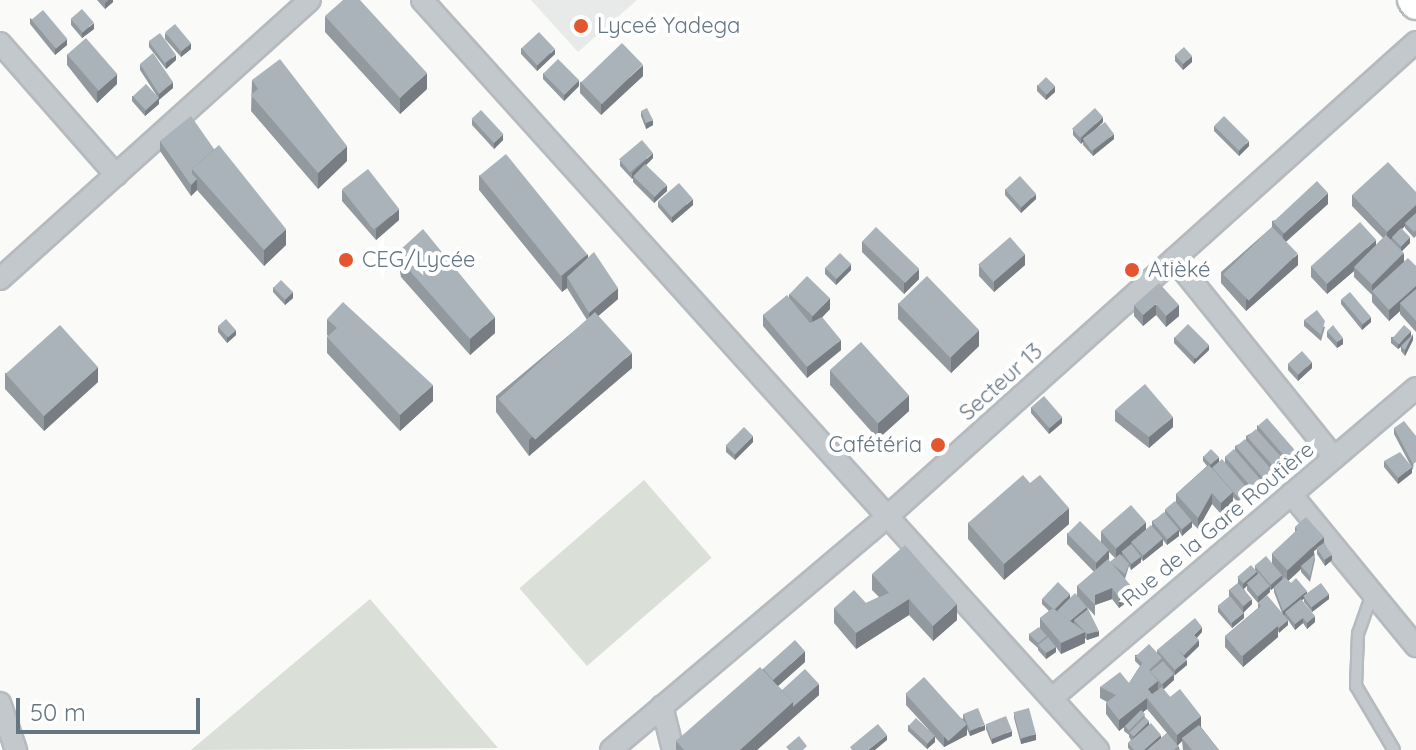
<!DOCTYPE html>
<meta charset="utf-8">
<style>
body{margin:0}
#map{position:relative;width:1416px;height:750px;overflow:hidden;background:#fafaf8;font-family:Quicksand,sans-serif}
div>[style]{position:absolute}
.built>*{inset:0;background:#e8e9e9}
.green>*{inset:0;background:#dadfd7;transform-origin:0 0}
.roads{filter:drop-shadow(2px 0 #b5babe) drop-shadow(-2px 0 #b5babe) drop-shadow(0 2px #b5babe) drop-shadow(0 -2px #b5babe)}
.lane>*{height:10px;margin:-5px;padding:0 5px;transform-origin:5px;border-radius:5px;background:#c3c8cc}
.street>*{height:20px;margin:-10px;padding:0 10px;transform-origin:10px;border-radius:10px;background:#c3c8cc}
.primary>*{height:30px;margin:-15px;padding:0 15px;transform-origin:15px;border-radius:15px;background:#fff}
.wall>*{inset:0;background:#929a9f}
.shaded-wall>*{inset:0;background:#777d82}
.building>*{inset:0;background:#aab3b9;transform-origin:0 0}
.dots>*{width:22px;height:22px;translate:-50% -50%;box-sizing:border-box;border:4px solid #fff;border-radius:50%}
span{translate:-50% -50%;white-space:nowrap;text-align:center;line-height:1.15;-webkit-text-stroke:8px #fff;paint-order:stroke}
.poi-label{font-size:22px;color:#657683}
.left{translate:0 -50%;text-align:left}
.right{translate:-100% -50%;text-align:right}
.street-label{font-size:22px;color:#657683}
.scale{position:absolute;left:16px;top:698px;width:184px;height:36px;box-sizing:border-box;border:4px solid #657683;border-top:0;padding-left:10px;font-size:24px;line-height:28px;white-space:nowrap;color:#657683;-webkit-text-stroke:6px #fff;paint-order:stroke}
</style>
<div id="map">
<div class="built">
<div style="clip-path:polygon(531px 0,637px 0,578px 52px)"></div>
</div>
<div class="green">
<div style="left:644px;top:480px;width:103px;height:165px;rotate:49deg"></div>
<div style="clip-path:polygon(370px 599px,498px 748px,191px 750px)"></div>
</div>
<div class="roads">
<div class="lane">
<div style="left:1372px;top:594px;width:42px;rotate:109.3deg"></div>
<div style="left:1358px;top:634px;width:52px;rotate:92.2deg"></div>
<div style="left:1356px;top:686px;width:74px;rotate:59.3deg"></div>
</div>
<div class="street">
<div style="left:422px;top:0;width:1010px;rotate:47.97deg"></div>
<div style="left:0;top:43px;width:176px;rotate:48.7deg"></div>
<div style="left:1174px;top:259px;width:255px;rotate:51.1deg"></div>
<div style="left:0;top:279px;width:417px;rotate:-42deg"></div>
<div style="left:1291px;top:494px;width:197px;rotate:50.6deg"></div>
<div style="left:1052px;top:698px;width:478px;rotate:-40.4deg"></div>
<div style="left:0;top:703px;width:50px;rotate:71.2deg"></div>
<div style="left:662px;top:706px;width:45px;rotate:76deg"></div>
<div style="left:611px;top:750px;width:364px;rotate:-40.2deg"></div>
<div style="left:889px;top:515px;width:708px;rotate:-41.91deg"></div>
</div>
<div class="primary">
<div style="left:1413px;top:0;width:5px;rotate:53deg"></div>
</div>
</div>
<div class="wall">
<div style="clip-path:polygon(97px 0,113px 0,113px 2px,105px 9px)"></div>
<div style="clip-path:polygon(325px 16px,427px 89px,400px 114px,325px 32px)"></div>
<div style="clip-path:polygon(30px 18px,67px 45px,55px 55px,30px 24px)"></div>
<div style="clip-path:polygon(71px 19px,94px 29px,82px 38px,71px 25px)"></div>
<div style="clip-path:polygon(165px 33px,191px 49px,181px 57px,165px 39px)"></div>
<div style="clip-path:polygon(149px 41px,176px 60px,166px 69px,149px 47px)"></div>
<div style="clip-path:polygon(521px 48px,555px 54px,537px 71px,521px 54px)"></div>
<div style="clip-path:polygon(67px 54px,117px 84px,97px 103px,67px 65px)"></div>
<div style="clip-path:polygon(1175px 55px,1192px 62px,1183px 70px,1175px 61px)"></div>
<div style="clip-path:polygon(140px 64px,173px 88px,159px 99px,159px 104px,145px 116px,132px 101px,132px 96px,157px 96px,140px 70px)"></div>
<div style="clip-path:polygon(543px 73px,579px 86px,564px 101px,543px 79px)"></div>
<div style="clip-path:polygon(643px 76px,601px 115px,580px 93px,580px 82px)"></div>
<div style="clip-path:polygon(252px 80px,347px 161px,318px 189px,251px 111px)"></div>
<div style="clip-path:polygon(1037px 85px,1055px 92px,1046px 100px,1037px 91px)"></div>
<div style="clip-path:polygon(641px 111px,653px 125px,646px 129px,641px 116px)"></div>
<div style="clip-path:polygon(472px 119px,503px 140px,494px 149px,472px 125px)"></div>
<div style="clip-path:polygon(1103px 122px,1093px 131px,1114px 139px,1093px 156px,1083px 145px,1083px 141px,1081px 144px,1073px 135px,1073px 130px)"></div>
<div style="clip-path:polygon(1214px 126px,1249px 146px,1239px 156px,1214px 131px)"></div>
<div style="clip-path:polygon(160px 141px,214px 149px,286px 245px,264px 266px,197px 190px,191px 196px,160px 151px)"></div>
<div style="clip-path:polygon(653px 158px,646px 165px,667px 191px,654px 203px,633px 182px,633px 178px,632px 179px,620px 166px,620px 161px)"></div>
<div style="clip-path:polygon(479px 175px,588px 257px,618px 299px,598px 316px,632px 368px,529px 456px,496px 412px,496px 396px,587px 320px,567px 288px,562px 292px,479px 190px)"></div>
<div style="clip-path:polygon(1005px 189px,1036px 199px,1021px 213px,1005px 195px)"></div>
<div style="clip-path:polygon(342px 190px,399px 220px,376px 240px,342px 201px)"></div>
<div style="clip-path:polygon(1416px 192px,1416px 236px,1414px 238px,1405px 228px,1405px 226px,1402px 229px,1410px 243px,1402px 251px,1404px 261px,1416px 266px,1416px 332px,1400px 314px,1400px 311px,1389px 321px,1372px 302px,1372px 295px,1354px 277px,1354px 271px,1327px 294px,1311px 277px,1311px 266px,1376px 245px,1383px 238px,1352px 206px,1352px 195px)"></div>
<div style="clip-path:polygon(658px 202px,693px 205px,672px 223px,658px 207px)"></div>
<div style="clip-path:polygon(1328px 204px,1286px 242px,1298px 265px,1246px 311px,1221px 283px,1221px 272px,1272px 227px,1272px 221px)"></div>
<div style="clip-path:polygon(862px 241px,919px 279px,904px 294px,862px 252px)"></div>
<div style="clip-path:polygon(399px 251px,495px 333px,470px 355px,401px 277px,399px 266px)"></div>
<div style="clip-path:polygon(979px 265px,1025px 265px,994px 292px,979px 276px)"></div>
<div style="clip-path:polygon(825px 268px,851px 270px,836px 285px,825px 274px)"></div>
<div style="clip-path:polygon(273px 287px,293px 298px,285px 305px,273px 292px)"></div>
<div style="clip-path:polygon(789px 294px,830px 309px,822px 317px,841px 350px,807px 378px,763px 326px,763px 315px,789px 297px)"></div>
<div style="clip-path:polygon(1341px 299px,1371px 322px,1362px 330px,1341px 304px)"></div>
<div style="clip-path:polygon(898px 303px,979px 346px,951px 373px,898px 319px)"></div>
<div style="clip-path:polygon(1134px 305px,1179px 305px,1179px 316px,1166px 327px,1156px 315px,1143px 326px,1134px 316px)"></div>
<div style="clip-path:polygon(327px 319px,433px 401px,400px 431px,327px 353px,327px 337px,328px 336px,327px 335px)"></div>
<div style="clip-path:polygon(1304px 320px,1325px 327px,1321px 341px,1304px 326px)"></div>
<div style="clip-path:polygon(218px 326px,236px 335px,227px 343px,218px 332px)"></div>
<div style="clip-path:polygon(1327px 331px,1343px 344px,1337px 348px,1327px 337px)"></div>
<div style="clip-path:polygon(1411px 336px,1413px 340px,1405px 356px,1401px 351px,1401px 347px,1398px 349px,1391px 343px,1391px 337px)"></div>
<div style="clip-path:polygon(1174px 337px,1209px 350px,1194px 364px,1174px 343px)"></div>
<div style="clip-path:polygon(1288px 364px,1312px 368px,1298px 381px,1288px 370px)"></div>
<div style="clip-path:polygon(830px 370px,909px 411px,878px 439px,830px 385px)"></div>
<div style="clip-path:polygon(5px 373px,98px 382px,44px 431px,5px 389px)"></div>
<div style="clip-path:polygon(1031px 407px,1062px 423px,1049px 434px,1031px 413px)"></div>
<div style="clip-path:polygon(1115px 410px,1173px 427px,1149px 448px,1115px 421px)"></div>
<div style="clip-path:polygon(evenodd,1257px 425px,1295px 455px,1285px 463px,1284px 462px,1284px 466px,1274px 475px,1273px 473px,1273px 476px,1263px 485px,1262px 484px,1262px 486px,1253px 495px,1250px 492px,1250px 496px,1240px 505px,1233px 497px,1233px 503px,1221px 514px,1212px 504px,1198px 529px,1192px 523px,1192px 527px,1182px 536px,1179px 531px,1179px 536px,1167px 545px,1163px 540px,1163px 545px,1143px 561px,1141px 559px,1141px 562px,1131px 570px,1129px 566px,1125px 579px,1132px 598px,1119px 608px,1112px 599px,1095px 605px,1095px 616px,1087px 607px,1099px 636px,1087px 640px,1085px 638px,1085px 643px,1061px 654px,1056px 647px,1056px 652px,1046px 659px,1038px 650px,1038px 648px,1029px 640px,1029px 634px,1040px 629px,1040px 618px,1049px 611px,1042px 604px,1042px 599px,1070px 598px,1077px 596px,1077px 586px,1094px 572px,1067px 544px,1067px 533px,1101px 542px,1101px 532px,1146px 530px,1152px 526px,1152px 521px,1165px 514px,1165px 510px,1176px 503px,1176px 494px,1207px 466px,1203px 461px,1203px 456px,1219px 462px,1225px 462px,1225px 457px,1235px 450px,1235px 446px,1246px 441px,1246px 436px,1257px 430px,1257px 425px,1109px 552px,1115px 558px,1110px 562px,1109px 561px,1109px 552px)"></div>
<div style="clip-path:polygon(1394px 428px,1416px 436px,1413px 470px,1394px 434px)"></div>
<div style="clip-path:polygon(753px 442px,735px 460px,726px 452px,726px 446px)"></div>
<div style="clip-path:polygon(1384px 461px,1412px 473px,1398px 484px,1384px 467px)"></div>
<div style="clip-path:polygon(1030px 483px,1069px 524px,1004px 580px,968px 539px,968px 523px)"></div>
<div style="clip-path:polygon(1295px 527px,1324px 542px,1332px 560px,1325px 566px,1317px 554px,1317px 549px,1314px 551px,1315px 560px,1310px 582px,1301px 572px,1301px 569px,1288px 581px,1307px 594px,1329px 599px,1312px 612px,1304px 602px,1304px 599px,1302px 600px,1315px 622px,1307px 629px,1303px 623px,1295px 630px,1288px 620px,1288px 625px,1278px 632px,1278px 637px,1243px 667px,1225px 647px,1225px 636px,1258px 608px,1258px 603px,1282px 613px,1274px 592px,1274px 588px,1271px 590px,1270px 589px,1270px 592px,1258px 603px,1247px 590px,1247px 586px,1244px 589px,1252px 604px,1244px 612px,1244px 618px,1232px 628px,1218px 612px,1218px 606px,1229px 597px,1229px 590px,1238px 583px,1238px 577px,1255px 570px,1255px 566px,1272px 563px,1272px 554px,1295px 532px)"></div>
<div style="clip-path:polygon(872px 574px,957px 620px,933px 641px,909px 615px,856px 649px,834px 623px,834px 608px,866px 603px,879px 597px,872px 590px)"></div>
<div style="clip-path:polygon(evenodd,1202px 632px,1197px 638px,1199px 646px,1186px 659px,1187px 665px,1175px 675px,1174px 675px,1174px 680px,1163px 689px,1170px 697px,1201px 727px,1219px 750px,1183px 750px,1182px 741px,1178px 745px,1180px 750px,1130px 750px,1128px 748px,1128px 743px,1131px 740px,1129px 737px,1129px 735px,1124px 731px,1124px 727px,1119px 731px,1106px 714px,1106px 703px,1107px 702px,1100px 698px,1100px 687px,1129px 683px,1140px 666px,1135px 661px,1135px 655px,1157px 653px,1157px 650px,1202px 632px,1147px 709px,1167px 733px,1161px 738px,1149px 724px,1145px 717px,1143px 712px,1147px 709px)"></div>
<div style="clip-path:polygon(805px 662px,778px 686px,782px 690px,819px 695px,757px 750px,676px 750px,676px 741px,763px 669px)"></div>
<div style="clip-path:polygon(906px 694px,963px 719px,963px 714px,985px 730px,970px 736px,967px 729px,967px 735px,944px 747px,935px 737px,935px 742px,927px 749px,908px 731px,908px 725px,929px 730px,906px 705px)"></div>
<div style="clip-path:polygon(1014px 713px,1036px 740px,1021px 744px,1014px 718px)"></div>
<div style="clip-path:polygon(986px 724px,1012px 736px,992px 744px,986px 729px)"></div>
</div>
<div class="shaded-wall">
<div style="clip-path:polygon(109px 0,113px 0,113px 2px,105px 9px,105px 3px)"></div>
<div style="clip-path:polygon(94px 23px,94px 29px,82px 38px,82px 33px)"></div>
<div style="clip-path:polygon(67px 39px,67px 45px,55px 55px,55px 49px)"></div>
<div style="clip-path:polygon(191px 43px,191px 49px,181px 57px,181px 52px)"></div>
<div style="clip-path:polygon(555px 49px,555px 54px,537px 71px,537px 66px)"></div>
<div style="clip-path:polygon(176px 55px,176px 60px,166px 69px,166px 63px)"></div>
<div style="clip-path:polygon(1192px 56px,1192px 62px,1183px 70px,1183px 64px)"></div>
<div style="clip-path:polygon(643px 65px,643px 76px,601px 115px,601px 104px)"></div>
<div style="clip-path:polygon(427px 73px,427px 89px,400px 114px,400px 98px)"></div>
<div style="clip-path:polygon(117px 74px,117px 84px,97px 103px,97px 92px)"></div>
<div style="clip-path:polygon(579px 80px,579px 86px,564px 101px,564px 95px)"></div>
<div style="clip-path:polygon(173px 82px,173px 88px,159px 100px,159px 94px)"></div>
<div style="clip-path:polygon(1055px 86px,1055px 92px,1046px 100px,1046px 95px)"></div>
<div style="clip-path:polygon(159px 98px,159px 104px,145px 116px,145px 111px)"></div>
<div style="clip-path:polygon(1103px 117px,1103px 122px,1081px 144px,1081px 138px)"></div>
<div style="clip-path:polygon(653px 120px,653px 125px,646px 129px,646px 123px)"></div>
<div style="clip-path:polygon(503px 134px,503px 140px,494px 149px,494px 143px)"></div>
<div style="clip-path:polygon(1114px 134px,1114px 139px,1093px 156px,1093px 151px)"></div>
<div style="clip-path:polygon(1249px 141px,1249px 146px,1239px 156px,1239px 151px)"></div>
<div style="clip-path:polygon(347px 146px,347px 161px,318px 189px,318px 173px)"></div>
<div style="clip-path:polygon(653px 153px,653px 158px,632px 179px,632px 173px)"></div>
<div style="clip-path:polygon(197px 179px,197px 190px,191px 196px,191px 185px)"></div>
<div style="clip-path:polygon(667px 185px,667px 191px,654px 203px,654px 197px)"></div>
<div style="clip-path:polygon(1328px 193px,1328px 204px,1283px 244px,1283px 234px)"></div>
<div style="clip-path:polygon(1036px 194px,1036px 199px,1021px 213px,1021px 208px)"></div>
<div style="clip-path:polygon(693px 199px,693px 205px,672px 223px,672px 217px)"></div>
<div style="clip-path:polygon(1416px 205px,1416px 216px,1405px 223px,1405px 226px,1387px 243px,1387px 232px)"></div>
<div style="clip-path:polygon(399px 209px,399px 220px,376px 240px,376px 229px)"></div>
<div style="clip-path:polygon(286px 229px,286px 245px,264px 266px,264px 250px)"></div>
<div style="clip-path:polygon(1410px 237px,1410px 243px,1401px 252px,1401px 247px)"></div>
<div style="clip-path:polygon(1376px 240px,1376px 251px,1354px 267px,1354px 271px,1327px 294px,1327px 283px)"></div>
<div style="clip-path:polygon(1404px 253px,1404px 264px,1372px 292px,1372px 285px)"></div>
<div style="clip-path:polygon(588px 254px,588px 270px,567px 277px,567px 288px,562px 292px,562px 276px)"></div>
<div style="clip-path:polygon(1025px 254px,1025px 265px,994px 292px,994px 281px)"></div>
<div style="clip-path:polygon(1298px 254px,1298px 265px,1246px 311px,1246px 300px)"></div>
<div style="clip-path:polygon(851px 264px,851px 270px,836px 285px,836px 279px)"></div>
<div style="clip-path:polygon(919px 269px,919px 279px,904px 294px,904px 283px)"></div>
<div style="clip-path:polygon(1416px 286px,1416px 297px,1400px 303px,1400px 311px,1389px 321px,1389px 310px)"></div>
<div style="clip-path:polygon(618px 288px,618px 299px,589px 324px,589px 313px)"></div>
<div style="clip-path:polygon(293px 292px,293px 298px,285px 305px,285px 299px)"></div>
<div style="clip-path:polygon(830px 298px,830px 309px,812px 328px,812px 317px)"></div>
<div style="clip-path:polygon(1156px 304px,1156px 315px,1143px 326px,1143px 315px)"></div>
<div style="clip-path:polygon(1179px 305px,1179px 316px,1166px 327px,1166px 316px)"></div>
<div style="clip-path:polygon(495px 317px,495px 333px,470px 355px,470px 339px)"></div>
<div style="clip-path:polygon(1371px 317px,1371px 322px,1362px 330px,1362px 325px)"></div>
<div style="clip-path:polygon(236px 330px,236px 335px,227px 343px,227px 337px)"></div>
<div style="clip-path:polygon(979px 330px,979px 346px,951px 373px,951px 357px)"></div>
<div style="clip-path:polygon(1411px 331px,1411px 337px,1398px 349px,1398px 344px)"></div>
<div style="clip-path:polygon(1413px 334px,1413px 340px,1405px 356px,1405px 350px)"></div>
<div style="clip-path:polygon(1343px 338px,1343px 344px,1337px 348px,1337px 342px)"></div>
<div style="clip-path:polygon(841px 340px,841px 350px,807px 378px,807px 367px)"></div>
<div style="clip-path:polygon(1209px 345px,1209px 350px,1194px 364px,1194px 359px)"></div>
<div style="clip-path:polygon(632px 353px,632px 368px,529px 456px,529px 440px)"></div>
<div style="clip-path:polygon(1312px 362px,1312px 368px,1298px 381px,1298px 375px)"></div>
<div style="clip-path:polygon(98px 367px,98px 382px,44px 431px,44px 415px)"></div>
<div style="clip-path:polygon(433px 385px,433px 401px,400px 431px,400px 415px)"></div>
<div style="clip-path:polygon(909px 395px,909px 411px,878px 439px,878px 423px)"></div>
<div style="clip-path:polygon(1062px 417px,1062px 423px,1049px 434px,1049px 428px)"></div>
<div style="clip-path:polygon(1173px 417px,1173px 427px,1149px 448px,1149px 437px)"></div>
<div style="clip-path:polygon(753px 436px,753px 442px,735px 460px,735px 455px)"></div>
<div style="clip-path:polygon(1295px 450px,1295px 455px,1285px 463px,1285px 458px)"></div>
<div style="clip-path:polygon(1219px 457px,1219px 463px,1210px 470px,1210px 465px)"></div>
<div style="clip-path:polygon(1284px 460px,1284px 466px,1274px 475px,1274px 469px)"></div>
<div style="clip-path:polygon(1412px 467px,1412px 473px,1398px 484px,1398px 478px)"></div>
<div style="clip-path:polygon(1273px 471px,1273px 476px,1263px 485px,1263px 479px)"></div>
<div style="clip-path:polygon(1262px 481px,1262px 486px,1253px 495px,1253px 489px)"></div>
<div style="clip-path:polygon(1250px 491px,1250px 496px,1240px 505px,1240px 499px)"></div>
<div style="clip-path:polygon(1233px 492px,1233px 503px,1221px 514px,1221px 503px)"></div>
<div style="clip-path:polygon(1212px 493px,1212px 504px,1198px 529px,1198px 518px)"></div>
<div style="clip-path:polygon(1069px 508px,1069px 524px,1004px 580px,1004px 564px)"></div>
<div style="clip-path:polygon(1192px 521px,1192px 527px,1182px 536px,1182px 530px)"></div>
<div style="clip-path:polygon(1146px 522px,1146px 533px,1131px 542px,1131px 546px,1122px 552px,1122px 555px,1116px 560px,1116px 549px)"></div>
<div style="clip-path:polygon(1179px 530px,1179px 536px,1167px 545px,1167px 540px)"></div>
<div style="clip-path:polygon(1324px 537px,1324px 542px,1314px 551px,1314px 557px,1301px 566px,1301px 569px,1287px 582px,1287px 571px)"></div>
<div style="clip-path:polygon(1163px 539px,1163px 545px,1143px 561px,1143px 555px)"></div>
<div style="clip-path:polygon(1109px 550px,1109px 561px,1096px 574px,1096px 563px)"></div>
<div style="clip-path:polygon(1332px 555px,1332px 560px,1325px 566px,1325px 560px)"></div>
<div style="clip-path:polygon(1141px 557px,1141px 562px,1131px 570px,1131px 564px)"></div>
<div style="clip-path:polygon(1257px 572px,1257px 577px,1243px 589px,1243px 584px)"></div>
<div style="clip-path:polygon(1282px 575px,1282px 580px,1271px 590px,1271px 585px)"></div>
<div style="clip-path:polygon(1270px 586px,1270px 592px,1258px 603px,1258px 597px)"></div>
<div style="clip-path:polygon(1132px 587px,1132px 598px,1119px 608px,1119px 597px)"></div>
<div style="clip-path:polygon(1112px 588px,1112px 599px,1095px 605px,1095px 595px)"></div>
<div style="clip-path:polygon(1307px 591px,1307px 596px,1286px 613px,1285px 612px,1285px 615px,1283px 616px,1283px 611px)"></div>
<div style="clip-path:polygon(1070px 594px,1070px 599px,1054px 616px,1054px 610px)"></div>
<div style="clip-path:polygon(1329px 594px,1329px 599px,1312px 612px,1312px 607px)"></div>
<div style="clip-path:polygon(909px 599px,909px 615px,856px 649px,856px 633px)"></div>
<div style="clip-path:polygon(1252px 599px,1252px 604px,1243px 613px,1243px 607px)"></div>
<div style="clip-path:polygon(957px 604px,957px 620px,933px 641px,933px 626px)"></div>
<div style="clip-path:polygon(1087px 607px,1087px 613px,1074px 620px,1074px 623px,1066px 630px,1066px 624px)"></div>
<div style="clip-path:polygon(1244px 613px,1244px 618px,1232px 628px,1232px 622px)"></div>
<div style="clip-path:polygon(1315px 616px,1315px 622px,1307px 629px,1307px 623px)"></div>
<div style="clip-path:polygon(1303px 618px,1303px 623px,1295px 630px,1295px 624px)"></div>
<div style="clip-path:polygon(1288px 620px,1288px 625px,1279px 633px,1279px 627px)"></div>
<div style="clip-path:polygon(1278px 626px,1278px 637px,1243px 667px,1243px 656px)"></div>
<div style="clip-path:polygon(1202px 627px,1202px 632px,1194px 640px,1194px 635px)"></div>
<div style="clip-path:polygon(1099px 631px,1099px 636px,1087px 640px,1087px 634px)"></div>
<div style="clip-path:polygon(1085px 632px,1085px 643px,1061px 654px,1061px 643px)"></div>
<div style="clip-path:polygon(1199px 640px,1199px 646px,1184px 660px,1184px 655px)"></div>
<div style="clip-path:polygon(1056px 647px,1056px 652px,1046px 659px,1046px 653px)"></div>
<div style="clip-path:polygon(805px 651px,805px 662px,770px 693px,770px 683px)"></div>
<div style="clip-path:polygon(1187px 660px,1187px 665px,1175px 675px,1175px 670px)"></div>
<div style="clip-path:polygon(1174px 674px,1174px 680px,1163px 690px,1163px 684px)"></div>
<div style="clip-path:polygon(1158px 681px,1158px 692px,1148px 700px,1148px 689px)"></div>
<div style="clip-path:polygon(819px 684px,819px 695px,757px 750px,740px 750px,793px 702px)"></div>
<div style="clip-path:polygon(1147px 698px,1147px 709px,1119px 731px,1119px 720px)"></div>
<div style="clip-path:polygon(1201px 716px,1201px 727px,1182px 738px,1182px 741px,1177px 746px,1177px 735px)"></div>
<div style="clip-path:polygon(1149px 721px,1149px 727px,1133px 742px,1133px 736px)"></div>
<div style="clip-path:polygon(967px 724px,967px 735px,944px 747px,944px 736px)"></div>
<div style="clip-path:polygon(985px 725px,985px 730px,970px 736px,970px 731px)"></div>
<div style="clip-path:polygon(1012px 731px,1012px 736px,992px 744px,992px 739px)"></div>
<div style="clip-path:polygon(1036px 734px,1036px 740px,1021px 744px,1021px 739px)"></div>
<div style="clip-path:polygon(887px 735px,887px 740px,875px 750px,868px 750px)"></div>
<div style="clip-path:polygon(1161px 735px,1161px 740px,1151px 750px,1144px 750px)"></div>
<div style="clip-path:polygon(935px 736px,935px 742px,927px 749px,927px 744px)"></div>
</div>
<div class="building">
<div style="clip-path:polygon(343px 0,360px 0,427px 73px,400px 98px,325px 16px)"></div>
<div style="left:82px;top:9px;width:18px;height:15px;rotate:49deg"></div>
<div style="left:43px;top:10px;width:38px;height:15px;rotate:50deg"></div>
<div style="left:175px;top:24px;width:25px;height:13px;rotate:50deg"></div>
<div style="left:539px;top:32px;width:23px;height:24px;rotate:47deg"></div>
<div style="left:160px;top:33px;width:27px;height:14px;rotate:54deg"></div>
<div style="left:86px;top:38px;width:48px;height:25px;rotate:49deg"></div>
<div style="left:622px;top:43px;width:30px;height:57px;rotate:46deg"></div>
<div style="left:1184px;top:47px;width:12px;height:12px;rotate:48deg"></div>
<div style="clip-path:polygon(153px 53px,173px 82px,159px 94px,140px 64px)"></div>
<div style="clip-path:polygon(280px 59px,347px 146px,318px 173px,251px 95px,258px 89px,252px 80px)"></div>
<div style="left:558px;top:59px;width:30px;height:21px;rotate:45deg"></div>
<div style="left:1046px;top:77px;width:13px;height:12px;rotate:45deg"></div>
<div style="left:146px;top:84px;width:19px;height:18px;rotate:47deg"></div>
<div style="clip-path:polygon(647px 108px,653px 120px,646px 123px,641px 111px)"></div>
<div style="left:1095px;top:108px;width:12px;height:31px;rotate:48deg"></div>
<div style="left:481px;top:110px;width:33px;height:13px;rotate:47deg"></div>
<div style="clip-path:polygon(191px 116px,214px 149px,192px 169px,192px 174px,197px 179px,191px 185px,160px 141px)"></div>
<div style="left:1224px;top:116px;width:35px;height:14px;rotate:45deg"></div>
<div style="left:1105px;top:122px;width:15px;height:28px;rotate:53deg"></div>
<div style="left:642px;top:140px;width:17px;height:30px;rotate:50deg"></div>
<div style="clip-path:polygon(219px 145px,286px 229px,264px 250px,192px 169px)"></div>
<div style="left:506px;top:154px;width:129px;height:34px;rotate:51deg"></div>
<div style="clip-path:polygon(1388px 162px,1416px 192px,1416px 205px,1387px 232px,1352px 195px)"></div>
<div style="left:645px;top:164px;width:30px;height:17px;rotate:44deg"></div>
<div style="left:368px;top:169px;width:51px;height:33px;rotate:52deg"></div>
<div style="left:1020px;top:176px;width:24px;height:20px;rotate:48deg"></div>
<div style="left:1317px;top:181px;width:16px;height:60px;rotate:47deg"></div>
<div style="left:679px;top:183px;width:21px;height:28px;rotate:49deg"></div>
<div style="clip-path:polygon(1416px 213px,1416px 230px,1414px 232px,1405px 223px)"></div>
<div style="left:1360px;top:222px;width:24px;height:66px;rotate:48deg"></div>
<div style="left:876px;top:227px;width:60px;height:20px;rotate:44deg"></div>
<div style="left:1272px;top:227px;width:37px;height:68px;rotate:46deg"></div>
<div style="left:1401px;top:228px;width:13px;height:13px;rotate:45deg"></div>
<div style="clip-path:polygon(423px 229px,495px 317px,470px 339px,401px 261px,399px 251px)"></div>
<div style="left:1386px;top:235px;width:25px;height:45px;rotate:45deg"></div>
<div style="left:1010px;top:237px;width:23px;height:42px;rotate:49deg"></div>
<div style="clip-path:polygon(594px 252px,618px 288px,589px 313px,567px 277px)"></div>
<div style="left:840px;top:253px;width:16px;height:21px;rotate:45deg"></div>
<div style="clip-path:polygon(1408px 258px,1416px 266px,1416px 286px,1389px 310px,1372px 291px)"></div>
<div style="left:807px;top:276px;width:32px;height:25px;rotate:44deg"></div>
<div style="left:927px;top:276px;width:75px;height:40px;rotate:46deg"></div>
<div style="left:281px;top:280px;width:17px;height:11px;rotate:45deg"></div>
<div style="clip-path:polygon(1159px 283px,1179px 305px,1166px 316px,1156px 304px,1143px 315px,1134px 305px)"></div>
<div style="clip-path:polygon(1416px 289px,1416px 321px,1400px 303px)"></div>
<div style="left:1350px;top:292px;width:33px;height:11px;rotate:50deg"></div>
<div style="clip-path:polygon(787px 295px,810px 323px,822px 317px,841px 340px,807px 367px,763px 315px)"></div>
<div style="clip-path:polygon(343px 302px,433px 385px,400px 415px,327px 337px,337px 328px,327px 319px)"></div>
<div style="clip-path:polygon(1317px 310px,1325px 321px,1321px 335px,1304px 320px)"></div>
<div style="left:595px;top:312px;width:55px;height:130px;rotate:48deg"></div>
<div style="left:226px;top:319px;width:15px;height:11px;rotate:48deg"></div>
<div style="left:1188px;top:324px;width:30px;height:19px;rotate:45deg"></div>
<div style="left:60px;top:325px;width:57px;height:73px;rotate:48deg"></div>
<div style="clip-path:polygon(1333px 325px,1343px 338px,1337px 342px,1327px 331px)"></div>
<div style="left:1404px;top:325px;width:9px;height:18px;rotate:41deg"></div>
<div style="clip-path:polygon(1413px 334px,1405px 350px,1401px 346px)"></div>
<div style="left:861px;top:342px;width:72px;height:42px;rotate:48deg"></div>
<div style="left:1302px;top:351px;width:15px;height:19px;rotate:48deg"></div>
<div style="clip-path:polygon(1145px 384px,1173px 417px,1149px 437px,1115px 410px)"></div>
<div style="left:1044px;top:396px;width:28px;height:17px;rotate:49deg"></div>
<div style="left:1267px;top:418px;width:43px;height:12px;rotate:49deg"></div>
<div style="clip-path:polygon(1404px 421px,1416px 436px,1416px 462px,1413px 464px,1394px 428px)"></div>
<div style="left:744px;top:427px;width:13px;height:26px;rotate:45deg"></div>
<div style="left:1256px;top:429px;width:42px;height:12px;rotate:48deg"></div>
<div style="left:1245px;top:439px;width:43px;height:12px;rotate:49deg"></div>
<div style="left:1211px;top:449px;width:11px;height:11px;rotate:45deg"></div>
<div style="left:1234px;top:449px;width:43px;height:12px;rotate:49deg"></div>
<div style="clip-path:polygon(1400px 452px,1412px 467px,1398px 478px,1384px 461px)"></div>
<div style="left:1222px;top:459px;width:43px;height:13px;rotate:49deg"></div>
<div style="clip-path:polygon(1209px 465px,1233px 492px,1221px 503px,1212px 493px,1198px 518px,1176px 494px)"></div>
<div style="clip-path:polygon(1023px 475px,1030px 483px,1040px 475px,1069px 508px,1004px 564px,968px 523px)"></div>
<div style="left:1175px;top:501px;width:26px;height:13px;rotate:50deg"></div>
<div style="left:1131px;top:505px;width:23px;height:40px;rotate:49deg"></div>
<div style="left:1164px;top:512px;width:23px;height:15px;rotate:50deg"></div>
<div style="left:1306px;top:517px;width:27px;height:15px;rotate:48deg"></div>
<div style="left:1080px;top:521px;width:41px;height:18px;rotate:45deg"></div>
<div style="left:1151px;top:525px;width:18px;height:26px;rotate:49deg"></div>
<div style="left:1298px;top:529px;width:23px;height:36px;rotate:47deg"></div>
<div style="left:1324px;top:543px;width:14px;height:9px;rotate:56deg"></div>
<div style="left:1131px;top:544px;width:16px;height:12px;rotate:52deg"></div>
<div style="clip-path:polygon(905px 545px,957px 604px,933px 626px,909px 599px,856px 633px,834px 608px,854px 590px,866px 603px,889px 593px,872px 574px)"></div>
<div style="clip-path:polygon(1120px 554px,1129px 564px,1125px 574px,1110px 562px)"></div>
<div style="clip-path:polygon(1315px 554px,1310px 576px,1301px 566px)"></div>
<div style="left:1266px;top:556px;width:25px;height:15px;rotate:50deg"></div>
<div style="clip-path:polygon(1108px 559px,1132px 587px,1119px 597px,1112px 588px,1095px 595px,1095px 605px,1077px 586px)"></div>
<div style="left:1251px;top:565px;width:9px;height:18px;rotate:49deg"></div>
<div style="left:1259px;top:573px;width:17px;height:16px;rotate:50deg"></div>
<div style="clip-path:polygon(1285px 577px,1291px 583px,1296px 578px,1307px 591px,1283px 611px,1274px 587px)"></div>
<div style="clip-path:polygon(1058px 582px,1070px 594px,1055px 609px,1052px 608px,1042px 599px)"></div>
<div style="left:1238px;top:583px;width:21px;height:11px;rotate:49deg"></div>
<div style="left:1321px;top:583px;width:14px;height:22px;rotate:54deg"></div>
<div style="clip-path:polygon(1075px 593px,1087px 607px,1070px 621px,1057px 611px)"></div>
<div style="left:1267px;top:595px;width:33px;height:12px;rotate:50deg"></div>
<div style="left:1230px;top:596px;width:22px;height:16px;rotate:51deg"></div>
<div style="clip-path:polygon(1301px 599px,1315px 616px,1307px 623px,1303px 618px,1295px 624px,1285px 612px)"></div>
<div style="left:1261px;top:606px;width:26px;height:47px;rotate:50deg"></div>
<div style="clip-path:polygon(1053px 608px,1085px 632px,1061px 643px,1040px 618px)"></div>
<div style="clip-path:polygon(1088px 609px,1099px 631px,1087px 634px,1074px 620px)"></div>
<div style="clip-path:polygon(1195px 618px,1202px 627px,1194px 635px,1199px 640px,1184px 655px,1177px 649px,1187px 660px,1175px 670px,1157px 650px)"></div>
<div style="clip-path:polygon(1039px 627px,1047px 636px,1038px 643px,1029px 634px)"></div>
<div style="clip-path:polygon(1048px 637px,1056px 647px,1046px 653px,1038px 645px)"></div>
<div style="left:795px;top:640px;width:15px;height:43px;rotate:48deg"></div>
<div style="left:1149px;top:644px;width:19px;height:18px;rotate:47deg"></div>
<div style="left:1163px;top:661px;width:17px;height:16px;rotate:50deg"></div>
<div style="clip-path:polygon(1143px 662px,1158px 681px,1148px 689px,1152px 694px,1162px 687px,1170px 697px,1180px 689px,1201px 716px,1177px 735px,1147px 698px,1119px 720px,1106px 703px,1116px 695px,1100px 687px,1120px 672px,1129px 683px)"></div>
<div style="clip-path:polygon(760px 667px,793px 702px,740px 750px,684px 750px,676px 741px)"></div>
<div style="clip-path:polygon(805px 669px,819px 684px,793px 707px,793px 702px,782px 690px)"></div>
<div style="left:924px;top:677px;width:64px;height:25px;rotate:48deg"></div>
<div style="left:978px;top:708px;width:18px;height:16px;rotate:68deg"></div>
<div style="left:1029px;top:708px;width:27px;height:16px;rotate:75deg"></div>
<div style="left:1141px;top:710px;width:6px;height:23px;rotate:45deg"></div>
<div style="left:1006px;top:716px;width:16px;height:22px;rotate:68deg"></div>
<div style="left:1145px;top:717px;width:6px;height:22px;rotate:45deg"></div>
<div style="left:916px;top:718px;width:26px;height:11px;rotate:43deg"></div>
<div style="clip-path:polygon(1151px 723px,1161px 735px,1144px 750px,1134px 750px,1128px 743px)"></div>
<div style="clip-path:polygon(878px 724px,887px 735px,868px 750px,852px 750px,850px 747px)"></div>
<div style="clip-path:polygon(1199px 725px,1219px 750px,1192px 750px,1182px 738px)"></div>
<div style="clip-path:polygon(1167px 733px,1178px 746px,1174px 750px,1147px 750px)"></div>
<div style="clip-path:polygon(799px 736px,807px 746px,803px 750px,789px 750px,786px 747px)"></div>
</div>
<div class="dots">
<div style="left:581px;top:26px;background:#e4572e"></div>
<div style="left:346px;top:260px;background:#e4572e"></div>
<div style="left:1132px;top:270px;background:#e4572e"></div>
<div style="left:938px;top:445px;background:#e4572e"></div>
</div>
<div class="poi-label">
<span class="left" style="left:597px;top:26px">Lyceé Yadega</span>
<span class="left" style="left:362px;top:260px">CEG/Lycée</span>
<span class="left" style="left:1148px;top:270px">Atièké</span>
<span class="right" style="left:922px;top:445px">Cafétéria</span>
</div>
<div class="street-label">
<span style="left:1001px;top:382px;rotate:-42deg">Secteur 13</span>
<span style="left:1218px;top:524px;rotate:-40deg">Rue de la Gare Routière</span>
</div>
<div class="scale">50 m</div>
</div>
